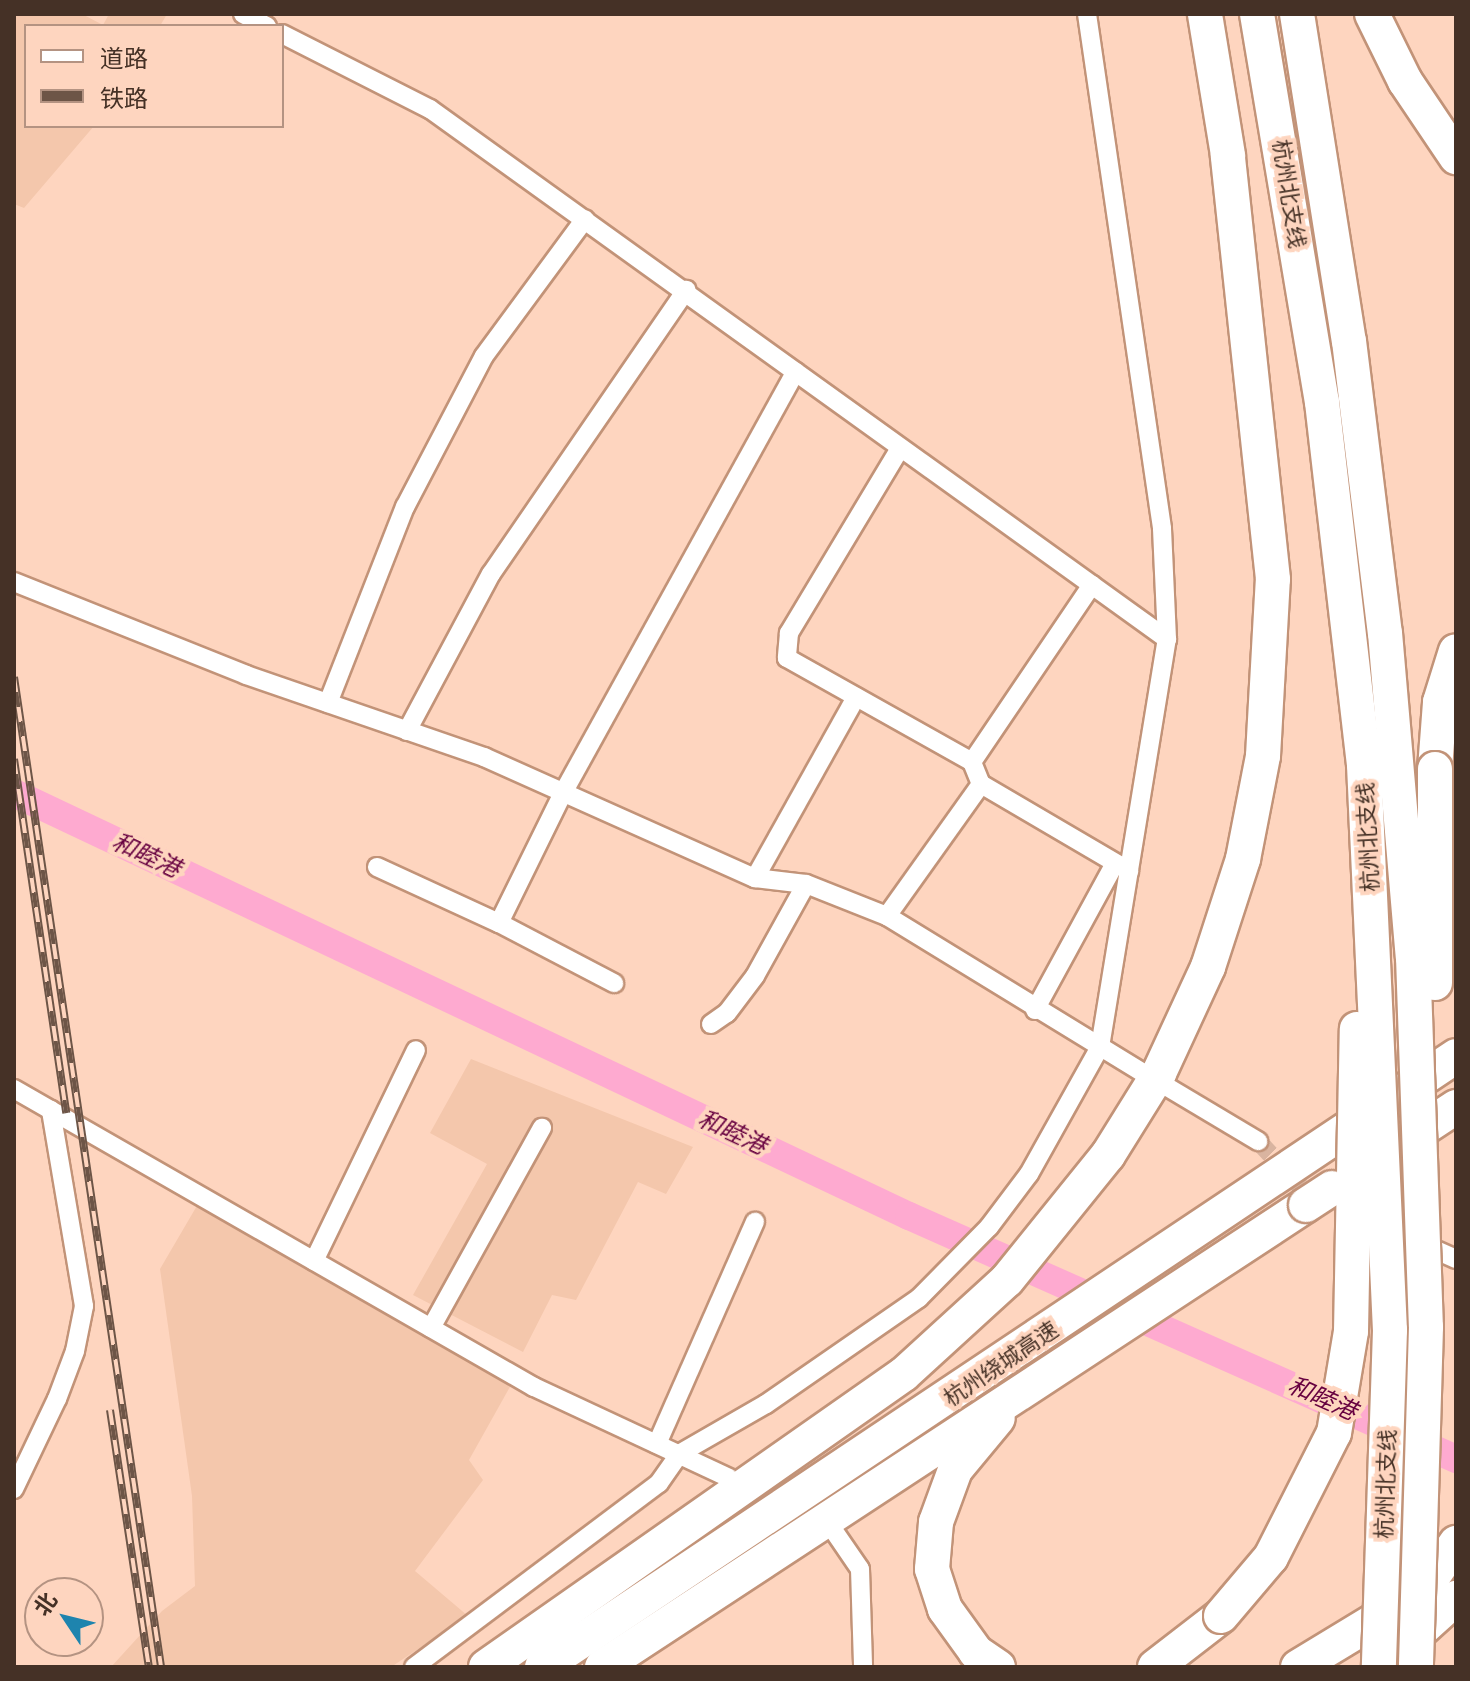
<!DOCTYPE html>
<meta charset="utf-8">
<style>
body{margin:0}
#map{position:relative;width:1470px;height:1681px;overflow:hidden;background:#fed5bf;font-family:"Fira Sans Condensed","Noto Sans SC",sans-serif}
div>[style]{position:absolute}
.built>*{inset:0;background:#f4c7ac}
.river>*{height:28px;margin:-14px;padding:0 14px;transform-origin:14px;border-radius:14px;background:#feaad0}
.minor-tunnel>*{height:18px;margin-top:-9px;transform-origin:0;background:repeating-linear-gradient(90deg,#d9b4a0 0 18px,transparent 0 27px)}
.roads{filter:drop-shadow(2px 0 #c29378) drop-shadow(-2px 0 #c29378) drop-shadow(0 2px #c29378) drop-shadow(0 -2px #c29378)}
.minor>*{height:18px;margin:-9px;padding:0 9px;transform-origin:9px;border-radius:9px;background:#fff}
.motorway>*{height:34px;margin:-17px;padding:0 17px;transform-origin:17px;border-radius:17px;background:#fff}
.rail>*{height:8px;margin-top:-4px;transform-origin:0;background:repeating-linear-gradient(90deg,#fed5bf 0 15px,#6d5547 0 30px);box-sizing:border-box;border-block:2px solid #6d5547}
.bridges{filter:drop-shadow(2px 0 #c29378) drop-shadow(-2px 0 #c29378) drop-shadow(0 2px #c29378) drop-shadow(0 -2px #c29378)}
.motorway-bridge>*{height:34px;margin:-17px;padding:0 17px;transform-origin:17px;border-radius:17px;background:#fff}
span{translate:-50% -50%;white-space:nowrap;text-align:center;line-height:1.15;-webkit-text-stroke:8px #fed5bf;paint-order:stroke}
.street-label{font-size:22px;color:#453126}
.water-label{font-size:24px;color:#670140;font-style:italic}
.frame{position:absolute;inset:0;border:16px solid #453126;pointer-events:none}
.legend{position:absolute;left:24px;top:24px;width:260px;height:104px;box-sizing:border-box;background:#fed5bf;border:2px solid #b49382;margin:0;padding:10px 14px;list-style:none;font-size:24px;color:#453126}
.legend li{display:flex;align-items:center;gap:16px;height:40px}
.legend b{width:40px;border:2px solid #b49382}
.north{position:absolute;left:24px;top:1577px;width:80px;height:80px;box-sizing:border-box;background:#fed5bf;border:2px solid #b49382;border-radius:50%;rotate:305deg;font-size:22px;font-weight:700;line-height:32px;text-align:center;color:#453126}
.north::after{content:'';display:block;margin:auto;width:28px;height:36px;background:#1e84ae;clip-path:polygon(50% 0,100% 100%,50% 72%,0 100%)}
</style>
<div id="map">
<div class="built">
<div style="clip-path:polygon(14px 14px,82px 14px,103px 25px,109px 14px,167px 14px,160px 26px,26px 26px,26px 126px,94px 126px,24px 208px,14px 204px)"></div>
<div style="clip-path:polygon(471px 1059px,693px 1147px,666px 1194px,638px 1182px,576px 1300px,552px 1295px,523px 1352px,413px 1295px,487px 1164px,430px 1133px)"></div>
<div style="clip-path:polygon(198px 1204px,511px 1385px,469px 1460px,483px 1480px,415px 1571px,468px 1616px,391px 1667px,111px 1667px,162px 1611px,195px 1586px,192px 1496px,160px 1269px)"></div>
</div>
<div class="river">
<div style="left:14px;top:793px;width:990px;rotate:25.3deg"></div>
<div style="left:909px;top:1216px;width:599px;rotate:23.95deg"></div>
</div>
<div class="minor-tunnel">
<div style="left:1258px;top:1141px;width:62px;rotate:47deg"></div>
<div style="left:740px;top:1483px;width:94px;rotate:27.9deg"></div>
</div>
<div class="roads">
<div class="minor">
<div style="left:243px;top:14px;width:27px;rotate:27deg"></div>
<div style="left:282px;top:34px;width:166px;rotate:26.9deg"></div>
<div style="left:430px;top:109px;width:908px;rotate:35.72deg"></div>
<div style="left:899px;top:450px;width:214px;rotate:121deg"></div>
<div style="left:789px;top:633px;width:25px;rotate:95deg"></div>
<div style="left:787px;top:658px;width:212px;rotate:29.3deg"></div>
<div style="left:972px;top:762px;width:24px;rotate:68deg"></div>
<div style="left:981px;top:784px;width:172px;rotate:30.4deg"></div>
<div style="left:14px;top:582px;width:250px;rotate:21.8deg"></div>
<div style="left:246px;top:675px;width:252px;rotate:19deg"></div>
<div style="left:484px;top:757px;width:297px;rotate:24.1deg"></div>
<div style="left:755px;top:878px;width:51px;rotate:6.7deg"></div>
<div style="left:806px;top:884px;width:87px;rotate:21.6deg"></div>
<div style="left:887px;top:916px;width:297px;rotate:31.5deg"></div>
<div style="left:328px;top:703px;width:211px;rotate:-68.6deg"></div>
<div style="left:405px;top:507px;width:170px;rotate:-62.4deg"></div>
<div style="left:484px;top:356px;width:170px;rotate:-53.6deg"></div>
<div style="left:407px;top:731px;width:178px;rotate:-61.9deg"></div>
<div style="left:491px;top:574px;width:345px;rotate:-55.5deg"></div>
<div style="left:972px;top:762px;width:214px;rotate:-55.9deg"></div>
<div style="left:377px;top:867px;width:134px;rotate:24.7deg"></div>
<div style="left:499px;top:923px;width:145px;rotate:-63.8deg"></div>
<div style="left:563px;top:793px;width:481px;rotate:-61.1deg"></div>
<div style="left:755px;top:878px;width:207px;rotate:-60.8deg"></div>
<div style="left:887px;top:916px;width:162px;rotate:-54.5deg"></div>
<div style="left:499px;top:923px;width:130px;rotate:27.6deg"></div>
<div style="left:1035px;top:1010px;width:167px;rotate:-61.4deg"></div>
<div style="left:711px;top:1024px;width:19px;rotate:-35deg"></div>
<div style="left:727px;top:1013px;width:46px;rotate:-52.9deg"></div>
<div style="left:755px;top:976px;width:105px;rotate:-61deg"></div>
<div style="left:1169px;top:1088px;width:104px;rotate:30.8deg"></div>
<div style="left:14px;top:1089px;width:599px;rotate:29.82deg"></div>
<div style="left:534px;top:1387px;width:215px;rotate:25deg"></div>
<div style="left:1382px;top:1226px;width:81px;rotate:24deg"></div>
<div style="left:314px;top:1261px;width:234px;rotate:-64.2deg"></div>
<div style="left:431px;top:1328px;width:229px;rotate:-61deg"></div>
<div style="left:657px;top:1444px;width:243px;rotate:-66.2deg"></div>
<div style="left:14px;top:1489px;width:100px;rotate:-64.5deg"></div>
<div style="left:57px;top:1399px;width:51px;rotate:-69.4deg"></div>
<div style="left:75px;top:1351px;width:46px;rotate:-78.7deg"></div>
<div style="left:84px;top:1306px;width:199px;rotate:-99.6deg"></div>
<div style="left:836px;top:1534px;width:42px;rotate:55.6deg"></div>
<div style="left:860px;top:1569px;width:98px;rotate:88.2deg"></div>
<div style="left:414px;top:1667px;width:306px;rotate:-36.9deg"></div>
<div style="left:659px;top:1483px;width:35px;rotate:-55deg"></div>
<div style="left:679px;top:1454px;width:100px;rotate:-29.9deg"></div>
<div style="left:766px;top:1404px;width:186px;rotate:-34.7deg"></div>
<div style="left:919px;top:1298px;width:100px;rotate:-45.4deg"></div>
<div style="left:989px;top:1227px;width:66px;rotate:-53deg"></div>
<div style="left:1029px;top:1174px;width:145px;rotate:-60.8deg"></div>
<div style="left:1100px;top:1047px;width:413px;rotate:-80.7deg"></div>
<div style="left:1167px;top:639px;width:111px;rotate:-92.6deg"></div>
<div style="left:1162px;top:528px;width:519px;rotate:-98.3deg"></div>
</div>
<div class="motorway">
<div style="left:1372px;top:14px;width:75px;rotate:63.8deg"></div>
<div style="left:1405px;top:81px;width:92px;rotate:56.1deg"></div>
<div style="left:1435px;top:769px;width:67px;rotate:-85.7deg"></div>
<div style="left:1440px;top:702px;width:53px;rotate:-72.6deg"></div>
<div style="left:1360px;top:1170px;width:115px;rotate:-33.3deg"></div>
<div style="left:486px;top:1667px;width:510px;rotate:-35.03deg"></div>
<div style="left:904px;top:1374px;width:139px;rotate:-42.4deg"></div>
<div style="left:1007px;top:1280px;width:161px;rotate:-51.1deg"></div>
<div style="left:1108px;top:1155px;width:97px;rotate:-58.1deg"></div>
<div style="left:1159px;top:1073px;width:117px;rotate:-65.2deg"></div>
<div style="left:1208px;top:967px;width:114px;rotate:-72deg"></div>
<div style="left:1243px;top:859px;width:105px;rotate:-79deg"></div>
<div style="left:1263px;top:756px;width:177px;rotate:-86.8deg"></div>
<div style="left:1273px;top:579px;width:426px;rotate:-96.1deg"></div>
<div style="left:1228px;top:155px;width:143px;rotate:-99.3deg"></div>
<div style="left:542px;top:1667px;width:1099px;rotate:-33.76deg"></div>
<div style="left:602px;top:1667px;width:842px;rotate:-33.27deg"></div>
<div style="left:998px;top:1667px;width:27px;rotate:-146deg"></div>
<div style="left:976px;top:1652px;width:53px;rotate:-125.8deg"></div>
<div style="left:945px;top:1609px;width:42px;rotate:-108deg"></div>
<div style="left:932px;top:1569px;width:47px;rotate:-85.1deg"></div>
<div style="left:936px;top:1522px;width:55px;rotate:-69.9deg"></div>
<div style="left:955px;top:1470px;width:67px;rotate:-50.4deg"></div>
<div style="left:1155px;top:1667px;width:83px;rotate:-37.7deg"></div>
<div style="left:1298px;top:1667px;width:145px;rotate:-31.2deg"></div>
<div style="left:1422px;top:1592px;width:60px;rotate:-55.2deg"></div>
<div style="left:1380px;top:1667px;width:103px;rotate:-42.2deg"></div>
</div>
</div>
<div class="rail">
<div style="left:14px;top:677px;width:1001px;rotate:81.55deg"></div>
<div style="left:14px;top:759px;width:358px;rotate:81.6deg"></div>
<div style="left:110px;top:1410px;width:260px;rotate:81.4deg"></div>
</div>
<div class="bridges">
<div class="motorway-bridge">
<div style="left:1257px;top:14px;width:393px;rotate:80.5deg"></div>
<div style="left:1322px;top:402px;width:365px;rotate:83.4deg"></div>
<div style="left:1364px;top:765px;width:566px;rotate:87.37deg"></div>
<div style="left:1390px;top:1330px;width:337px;rotate:91.9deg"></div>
<div style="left:1297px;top:14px;width:331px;rotate:81deg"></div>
<div style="left:1349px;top:341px;width:294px;rotate:83deg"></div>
<div style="left:1385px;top:633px;width:325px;rotate:85.1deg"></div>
<div style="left:1413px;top:957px;width:370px;rotate:88deg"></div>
<div style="left:1426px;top:1327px;width:340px;rotate:91.7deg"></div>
<div style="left:1435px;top:983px;width:214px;rotate:-90deg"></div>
<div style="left:1306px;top:1205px;width:31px;rotate:-33deg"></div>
<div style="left:1221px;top:1616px;width:77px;rotate:-49.7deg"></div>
<div style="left:1271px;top:1557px;width:139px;rotate:-63.1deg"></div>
<div style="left:1334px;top:1433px;width:103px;rotate:-80.5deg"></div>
<div style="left:1351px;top:1331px;width:302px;rotate:-88.9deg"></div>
</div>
</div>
<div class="street-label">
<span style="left:1289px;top:194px;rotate:81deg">杭州北支线</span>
<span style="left:1368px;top:837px;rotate:-93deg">杭州北支线</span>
<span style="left:1001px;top:1364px;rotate:-34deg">杭州绕城高速</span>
<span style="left:1386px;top:1484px;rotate:-88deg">杭州北支线</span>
</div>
<div class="water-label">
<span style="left:146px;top:856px;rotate:25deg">和睦港</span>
<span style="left:732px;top:1133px;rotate:25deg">和睦港</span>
<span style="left:1322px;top:1399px;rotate:24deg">和睦港</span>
</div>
<div class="frame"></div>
<ul class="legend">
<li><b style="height:10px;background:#fff"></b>道路</li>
<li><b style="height:10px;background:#6d5547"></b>铁路</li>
</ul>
<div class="north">北</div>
</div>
